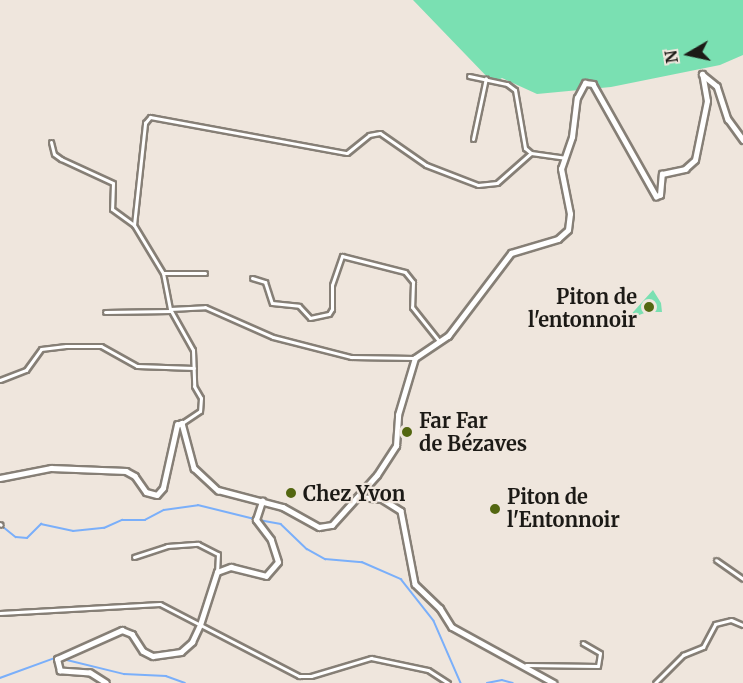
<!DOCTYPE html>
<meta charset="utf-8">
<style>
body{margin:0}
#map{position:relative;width:743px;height:683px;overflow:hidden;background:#efe6dd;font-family:Merriweather,serif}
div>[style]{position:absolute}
.green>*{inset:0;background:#7ae0b2}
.stream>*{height:1.5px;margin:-0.75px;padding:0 0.75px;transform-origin:0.75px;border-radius:0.75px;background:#7aaffa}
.roads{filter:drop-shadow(2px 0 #867f76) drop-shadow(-2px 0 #867f76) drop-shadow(0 2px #867f76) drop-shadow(0 -2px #867f76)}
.street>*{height:3px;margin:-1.5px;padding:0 1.5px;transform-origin:1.5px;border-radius:1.5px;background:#fff}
.secondary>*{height:4.5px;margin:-2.25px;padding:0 2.25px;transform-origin:2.25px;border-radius:2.25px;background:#fff}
.dots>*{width:16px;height:16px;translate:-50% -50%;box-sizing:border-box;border:3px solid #efe6dd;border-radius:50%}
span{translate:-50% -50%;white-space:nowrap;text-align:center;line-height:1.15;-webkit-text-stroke:4.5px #efe6dd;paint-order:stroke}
.poi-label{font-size:20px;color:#1c1a16;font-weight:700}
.right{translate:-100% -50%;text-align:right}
.left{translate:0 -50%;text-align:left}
.north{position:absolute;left:659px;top:24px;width:60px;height:60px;-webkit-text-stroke:4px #efe6dd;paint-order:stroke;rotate:261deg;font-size:16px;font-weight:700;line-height:24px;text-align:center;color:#1c1a16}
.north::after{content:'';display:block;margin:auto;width:21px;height:27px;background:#1c1a16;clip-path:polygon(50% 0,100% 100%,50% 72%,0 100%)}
</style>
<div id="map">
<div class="green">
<div style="clip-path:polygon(413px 0,743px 0,743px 55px,720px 65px,611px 87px,537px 94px,502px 78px,493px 83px)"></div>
<div style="clip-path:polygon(653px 290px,661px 303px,662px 312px,647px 312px,626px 320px)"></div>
</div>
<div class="stream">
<div style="left:259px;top:520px;width:22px;rotate:10deg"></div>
<div style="left:281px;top:524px;width:36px;rotate:44deg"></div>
<div style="left:307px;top:549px;width:21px;rotate:29deg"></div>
<div style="left:325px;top:559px;width:37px;rotate:5deg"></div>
<div style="left:362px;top:562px;width:43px;rotate:23.6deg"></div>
<div style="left:401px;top:579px;width:53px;rotate:51.8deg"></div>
<div style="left:434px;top:621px;width:68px;rotate:66.5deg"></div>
<div style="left:1px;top:525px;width:19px;rotate:39deg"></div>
<div style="left:16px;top:537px;width:11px;rotate:5deg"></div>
<div style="left:27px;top:538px;width:20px;rotate:-45deg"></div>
<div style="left:41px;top:524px;width:33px;rotate:12deg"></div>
<div style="left:73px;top:531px;width:31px;rotate:-6deg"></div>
<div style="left:104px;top:528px;width:20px;rotate:-24deg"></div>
<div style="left:122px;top:520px;width:23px"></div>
<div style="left:145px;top:520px;width:21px;rotate:-28deg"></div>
<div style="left:164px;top:510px;width:34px;rotate:-8deg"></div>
<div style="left:198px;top:505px;width:59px;rotate:13.8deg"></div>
<div style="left:63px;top:659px;width:63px;rotate:13.8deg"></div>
<div style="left:124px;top:674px;width:42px;rotate:2.7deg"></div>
<div style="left:166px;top:676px;width:20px;rotate:20deg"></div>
<div style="left:0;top:678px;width:59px;rotate:-20deg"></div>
<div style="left:487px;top:683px;width:15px;rotate:-11deg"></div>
<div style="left:502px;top:680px;width:11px;rotate:15deg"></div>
</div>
<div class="roads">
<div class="street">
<div style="left:469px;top:76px;width:39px;rotate:12deg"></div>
<div style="left:507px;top:84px;width:10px;rotate:37deg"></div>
<div style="left:515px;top:90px;width:59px;rotate:80.2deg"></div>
<div style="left:525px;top:148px;width:8px;rotate:40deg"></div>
<div style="left:531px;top:153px;width:34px;rotate:8deg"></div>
<div style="left:473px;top:139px;width:62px;rotate:-78deg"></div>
<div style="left:51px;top:142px;width:12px;rotate:76deg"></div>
<div style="left:54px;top:154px;width:9px;rotate:36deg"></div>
<div style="left:61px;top:159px;width:57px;rotate:24.8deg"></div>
<div style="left:113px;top:183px;width:26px;rotate:92deg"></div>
<div style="left:112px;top:209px;width:27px;rotate:36deg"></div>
<div style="left:134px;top:225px;width:56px;rotate:58.9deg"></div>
<div style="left:163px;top:273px;width:37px;rotate:79deg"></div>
<div style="left:170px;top:309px;width:47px;rotate:60.7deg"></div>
<div style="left:193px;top:350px;width:36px;rotate:88deg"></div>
<div style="left:194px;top:386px;width:14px;rotate:60deg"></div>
<div style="left:201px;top:398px;width:13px;rotate:94deg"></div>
<div style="left:200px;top:411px;width:22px;rotate:146deg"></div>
<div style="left:134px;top:225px;width:103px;rotate:-83.8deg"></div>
<div style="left:145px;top:123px;width:8px;rotate:-50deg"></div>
<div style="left:150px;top:117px;width:200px;rotate:10.4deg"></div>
<div style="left:347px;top:153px;width:28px;rotate:-39deg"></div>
<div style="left:369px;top:135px;width:11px;rotate:-10deg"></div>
<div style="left:380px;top:133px;width:56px;rotate:34.8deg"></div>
<div style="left:426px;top:165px;width:56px;rotate:21deg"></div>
<div style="left:478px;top:185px;width:19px;rotate:-6deg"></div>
<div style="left:497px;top:183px;width:45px;rotate:-41.4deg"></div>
<div style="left:163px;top:273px;width:42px"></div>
<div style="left:252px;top:278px;width:14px;rotate:17deg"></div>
<div style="left:265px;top:282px;width:22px;rotate:72deg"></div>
<div style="left:272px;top:303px;width:27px;rotate:6deg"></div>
<div style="left:299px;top:306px;width:16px;rotate:47deg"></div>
<div style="left:310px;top:318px;width:19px;rotate:-12deg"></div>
<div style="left:329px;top:314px;width:6px;rotate:-59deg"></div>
<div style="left:332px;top:309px;width:24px;rotate:-90deg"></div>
<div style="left:332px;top:285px;width:31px;rotate:-71deg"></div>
<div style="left:342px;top:256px;width:65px;rotate:14.3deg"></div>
<div style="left:405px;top:272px;width:13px;rotate:51deg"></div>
<div style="left:413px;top:282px;width:25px;rotate:92deg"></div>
<div style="left:412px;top:307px;width:43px;rotate:51.5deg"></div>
<div style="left:170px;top:309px;width:35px;rotate:-3deg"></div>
<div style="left:205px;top:307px;width:74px;rotate:23.8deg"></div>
<div style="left:273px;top:337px;width:81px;rotate:14.4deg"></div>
<div style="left:351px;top:357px;width:63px;rotate:0.9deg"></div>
<div style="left:105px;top:312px;width:66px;rotate:-0.9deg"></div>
<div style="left:0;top:380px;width:28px;rotate:-21deg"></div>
<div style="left:26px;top:370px;width:26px;rotate:-54deg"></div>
<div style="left:41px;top:349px;width:25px;rotate:-7deg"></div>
<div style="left:66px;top:346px;width:35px"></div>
<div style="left:101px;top:346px;width:41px;rotate:29.1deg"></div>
<div style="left:137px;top:366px;width:57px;rotate:2deg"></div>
<div style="left:0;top:524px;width:1px;rotate:45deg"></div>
<div style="left:134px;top:557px;width:35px;rotate:-18deg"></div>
<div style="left:167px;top:546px;width:31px;rotate:-4deg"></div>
<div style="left:198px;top:544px;width:22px;rotate:27deg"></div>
<div style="left:218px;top:554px;width:18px;rotate:93deg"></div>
<div style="left:716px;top:560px;width:33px;rotate:35deg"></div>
<div style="left:0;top:613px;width:160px;rotate:-3.2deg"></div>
<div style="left:160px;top:604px;width:157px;rotate:27.4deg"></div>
<div style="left:299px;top:676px;width:12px"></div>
<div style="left:311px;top:676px;width:63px;rotate:-16.7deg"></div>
<div style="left:371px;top:658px;width:58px;rotate:11.9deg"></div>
<div style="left:428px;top:670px;width:24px;rotate:33deg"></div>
<div style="left:526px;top:665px;width:72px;rotate:0.8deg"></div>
<div style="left:598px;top:666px;width:13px;rotate:-81deg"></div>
<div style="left:600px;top:653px;width:20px;rotate:-150deg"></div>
<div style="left:655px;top:683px;width:40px;rotate:-45deg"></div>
<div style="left:683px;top:655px;width:22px;rotate:-22deg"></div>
<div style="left:703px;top:647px;width:26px;rotate:-62deg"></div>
<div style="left:715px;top:624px;width:16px;rotate:-14deg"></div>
<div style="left:731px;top:620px;width:13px;rotate:23deg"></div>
</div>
<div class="secondary">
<div style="left:0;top:478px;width:52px;rotate:-11.1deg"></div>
<div style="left:51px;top:468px;width:75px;rotate:2.3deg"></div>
<div style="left:126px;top:471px;width:10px;rotate:29deg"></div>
<div style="left:135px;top:476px;width:19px;rotate:55deg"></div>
<div style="left:146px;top:492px;width:11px;rotate:15deg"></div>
<div style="left:157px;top:495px;width:9px;rotate:-49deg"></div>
<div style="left:163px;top:488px;width:65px;rotate:-77.5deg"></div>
<div style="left:177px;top:425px;width:5px;rotate:-22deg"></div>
<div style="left:182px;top:423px;width:47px;rotate:75.1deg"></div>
<div style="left:194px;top:468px;width:33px;rotate:43deg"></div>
<div style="left:218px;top:490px;width:67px;rotate:14.7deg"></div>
<div style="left:283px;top:507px;width:41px;rotate:29.1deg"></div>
<div style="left:319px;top:527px;width:13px;rotate:-9deg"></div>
<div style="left:332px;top:525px;width:67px;rotate:-48deg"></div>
<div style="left:377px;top:475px;width:35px;rotate:-57deg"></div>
<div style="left:396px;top:446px;width:31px;rotate:-86deg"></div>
<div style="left:398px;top:415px;width:59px;rotate:-73.4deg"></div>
<div style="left:415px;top:358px;width:40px;rotate:-34deg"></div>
<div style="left:448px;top:336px;width:104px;rotate:-52.8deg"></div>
<div style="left:511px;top:253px;width:49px;rotate:-16.6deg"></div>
<div style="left:558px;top:239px;width:13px;rotate:-42deg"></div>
<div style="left:568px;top:230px;width:16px;rotate:-83deg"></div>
<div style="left:570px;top:214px;width:46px;rotate:-101.3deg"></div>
<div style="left:561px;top:169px;width:34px;rotate:-71deg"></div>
<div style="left:572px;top:137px;width:39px;rotate:-83deg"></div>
<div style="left:577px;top:98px;width:17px;rotate:-62deg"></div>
<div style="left:585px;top:83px;width:8px;rotate:7deg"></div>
<div style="left:593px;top:84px;width:129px;rotate:60.6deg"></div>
<div style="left:656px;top:196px;width:4px;rotate:-14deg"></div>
<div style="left:660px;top:195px;width:21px;rotate:-85deg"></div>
<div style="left:662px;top:174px;width:24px;rotate:-12deg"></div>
<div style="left:685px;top:169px;width:13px;rotate:-42deg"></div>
<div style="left:695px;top:160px;width:60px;rotate:-78.5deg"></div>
<div style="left:707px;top:101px;width:27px;rotate:-100deg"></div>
<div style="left:702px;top:74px;width:19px;rotate:39deg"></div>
<div style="left:717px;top:86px;width:35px;rotate:72deg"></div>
<div style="left:728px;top:119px;width:26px;rotate:54deg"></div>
<div style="left:359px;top:497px;width:23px;rotate:5deg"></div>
<div style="left:382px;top:499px;width:22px;rotate:32deg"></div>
<div style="left:401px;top:511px;width:74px;rotate:79.1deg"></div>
<div style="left:415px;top:584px;width:35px;rotate:44deg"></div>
<div style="left:440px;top:608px;width:22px;rotate:58deg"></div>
<div style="left:452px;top:627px;width:116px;rotate:28.8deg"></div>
<div style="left:106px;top:683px;width:19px;rotate:-148deg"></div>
<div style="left:90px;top:673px;width:30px;rotate:-176deg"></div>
<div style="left:60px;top:671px;width:12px;rotate:-104deg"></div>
<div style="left:57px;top:659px;width:71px;rotate:-24deg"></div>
<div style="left:122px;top:630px;width:11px;rotate:22deg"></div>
<div style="left:132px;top:634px;width:20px;rotate:57deg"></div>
<div style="left:143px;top:651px;width:11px;rotate:27deg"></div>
<div style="left:153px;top:656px;width:28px;rotate:-8deg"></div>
<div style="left:181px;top:652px;width:15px;rotate:-42deg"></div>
<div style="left:192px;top:642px;width:19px;rotate:-65deg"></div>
<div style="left:200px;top:625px;width:56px;rotate:-72.2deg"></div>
<div style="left:217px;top:572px;width:15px;rotate:-20deg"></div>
<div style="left:231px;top:567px;width:36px;rotate:14deg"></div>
<div style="left:266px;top:576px;width:18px;rotate:-49deg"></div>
<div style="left:278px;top:562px;width:23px;rotate:-108deg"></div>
<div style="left:271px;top:540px;width:25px;rotate:-127deg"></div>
<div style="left:256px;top:520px;width:20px;rotate:-72deg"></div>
</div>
</div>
<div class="dots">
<div style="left:649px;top:307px;background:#536610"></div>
<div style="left:407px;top:432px;background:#536610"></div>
<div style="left:291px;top:493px;background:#536610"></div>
<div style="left:495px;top:509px;background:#536610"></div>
</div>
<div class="poi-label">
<span class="right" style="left:637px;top:308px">Piton de<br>l'entonnoir</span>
<span class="left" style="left:419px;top:432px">Far Far<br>de Bézaves</span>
<span class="left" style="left:303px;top:493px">Chez Yvon</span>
<span class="left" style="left:507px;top:508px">Piton de<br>l'Entonnoir</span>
</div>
<div class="north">N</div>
</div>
